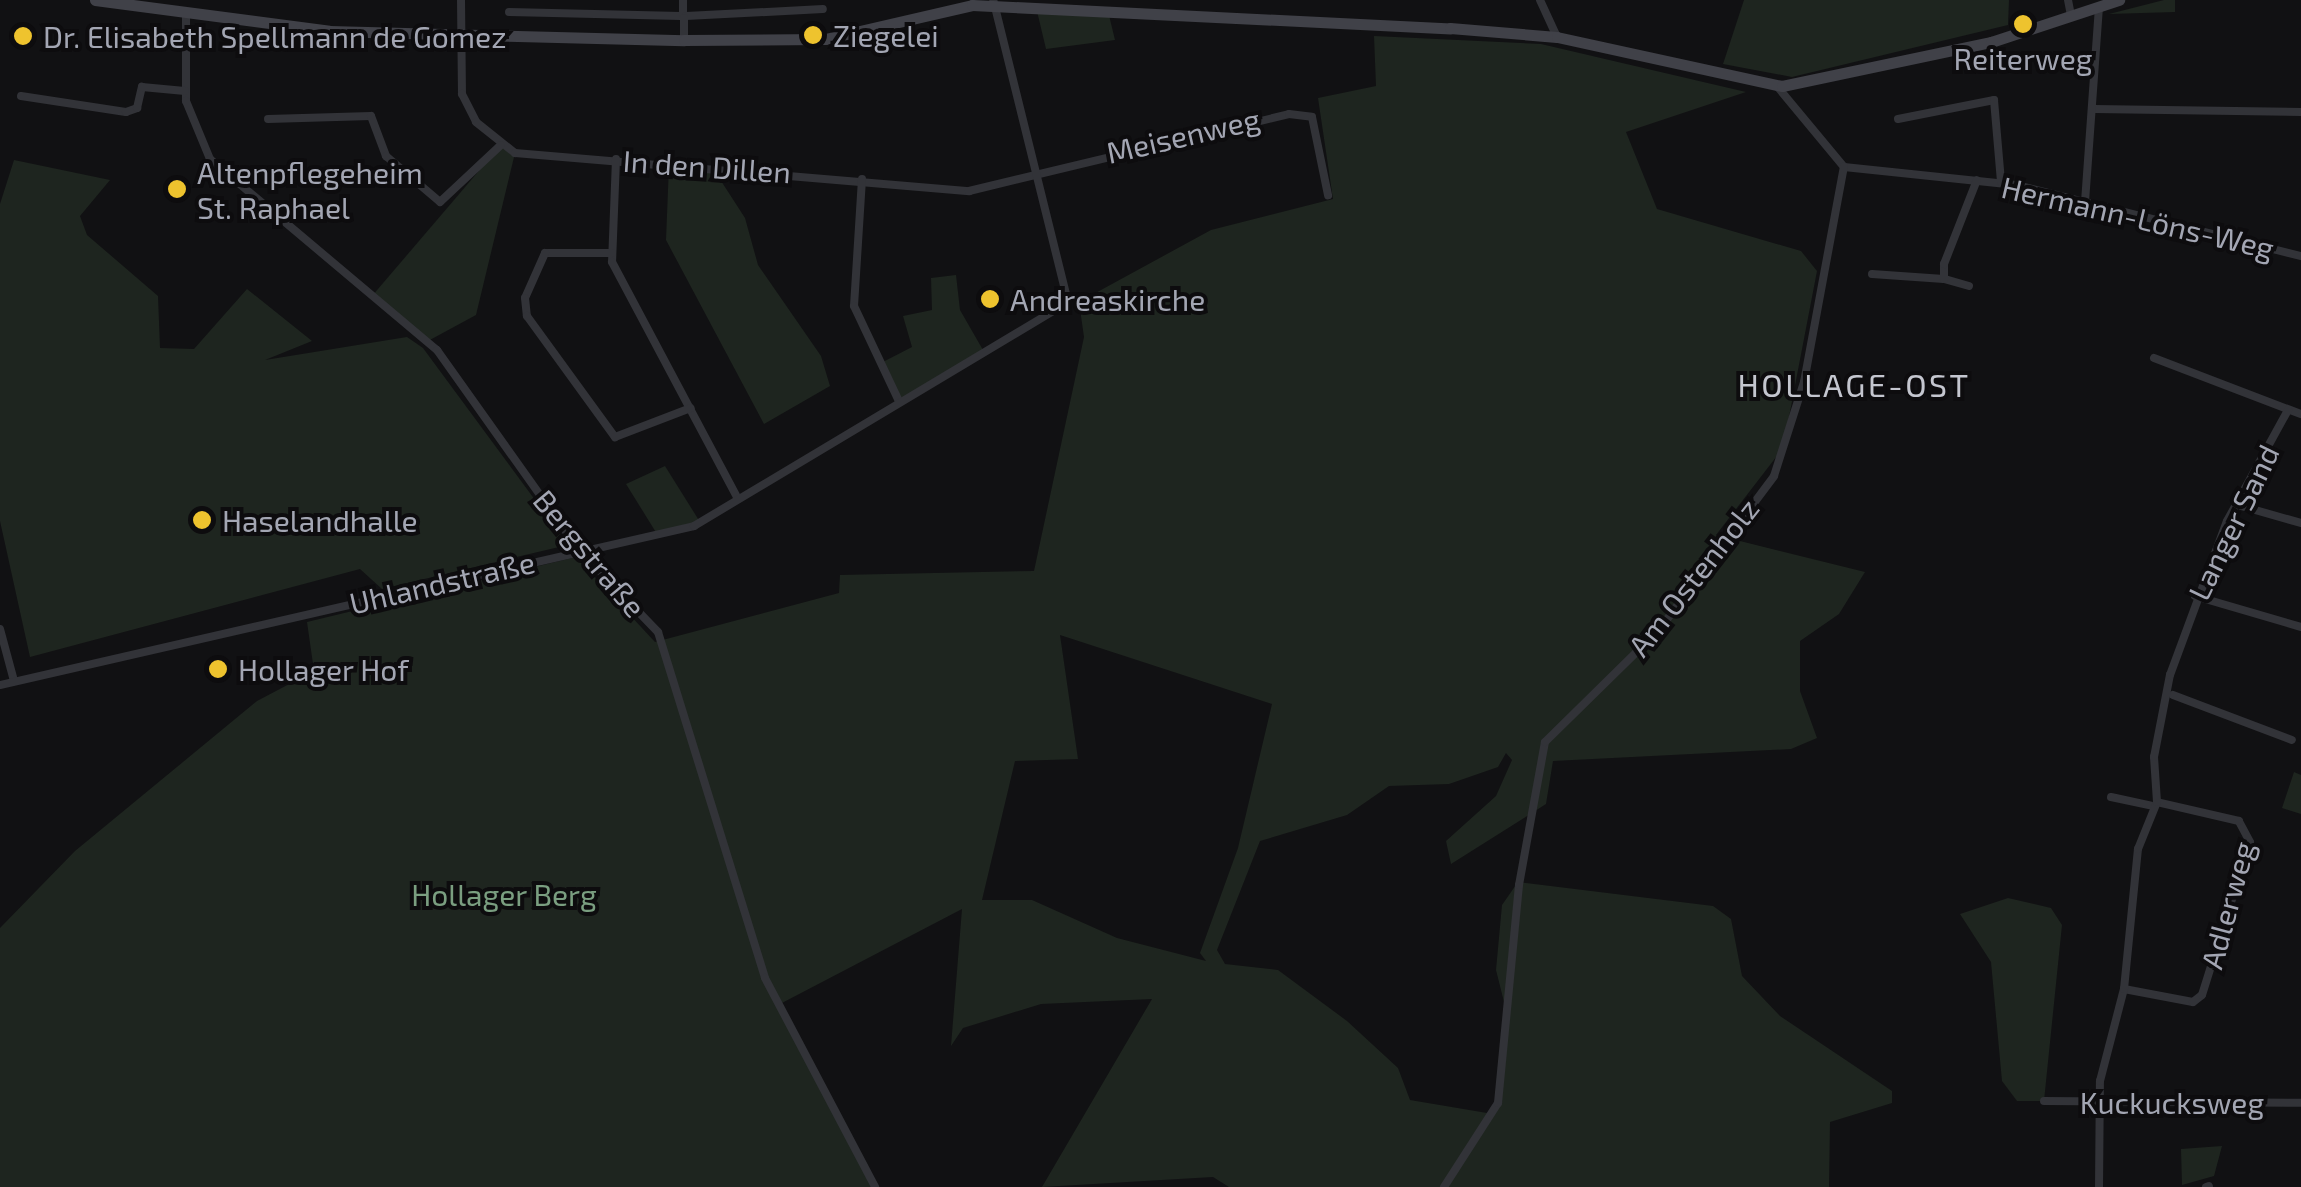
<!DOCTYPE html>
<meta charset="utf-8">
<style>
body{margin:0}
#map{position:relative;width:2301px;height:1187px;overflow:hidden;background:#111113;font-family:"Exo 2",sans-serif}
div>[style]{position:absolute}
.green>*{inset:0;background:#1e251f}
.minor>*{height:8px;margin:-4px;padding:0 4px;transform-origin:4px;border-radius:4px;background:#323338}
.secondary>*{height:11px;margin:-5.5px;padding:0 5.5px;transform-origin:5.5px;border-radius:5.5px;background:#404148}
.dots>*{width:28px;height:28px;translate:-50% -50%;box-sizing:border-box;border:5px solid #0d0c0e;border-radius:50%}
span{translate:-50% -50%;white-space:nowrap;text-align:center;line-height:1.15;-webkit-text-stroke:8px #0d0c0e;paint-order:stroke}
.poi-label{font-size:30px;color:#a3a6b3}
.left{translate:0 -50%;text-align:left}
.street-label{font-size:30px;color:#a3a6b3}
.park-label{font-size:30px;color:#7a9e80}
.neighbourhood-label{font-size:32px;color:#c4c6cf;letter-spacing:2.5px}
</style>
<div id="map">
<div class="green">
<div style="clip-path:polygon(1744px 0,2009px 0,2008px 25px,1792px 77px,1723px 64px)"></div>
<div style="clip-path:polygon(2164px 0,2175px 0,2175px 12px,2109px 14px)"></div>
<div style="clip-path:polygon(1036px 7px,1108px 11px,1115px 40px,1046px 49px)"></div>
<div style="clip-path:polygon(evenodd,1374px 36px,1541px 44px,1746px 92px,1626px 132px,1657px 209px,1801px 251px,1817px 271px,1783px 448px,1716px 535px,1865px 572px,1839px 614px,1800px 641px,1800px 691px,1817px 738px,1791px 749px,1553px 761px,1546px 804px,1451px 864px,1446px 841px,1496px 796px,1512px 760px,1506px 753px,1498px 767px,1449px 784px,1389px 786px,1347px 815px,1260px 841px,1217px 950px,1225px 964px,1278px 970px,1347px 1021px,1398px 1068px,1410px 1100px,1493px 1114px,1506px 1010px,1496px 970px,1502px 905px,1518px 882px,1713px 906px,1731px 919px,1742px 976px,1780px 1016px,1892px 1091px,1892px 1103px,1830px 1122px,1829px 1187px,1229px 1187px,1213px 1177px,1042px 1187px,1152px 999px,1041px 1004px,963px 1028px,951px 1046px,962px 909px,780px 1004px,875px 1187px,0 1187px,0 928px,75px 851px,257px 701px,314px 671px,307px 622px,576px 557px,655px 642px,839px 593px,840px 575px,1034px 571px,1084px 337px,1079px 302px,1211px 230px,1333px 199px,1318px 98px,1376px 86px,1374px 36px,1060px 635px,1272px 704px,1238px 848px,1200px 953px,1206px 961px,1117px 938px,1032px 900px,982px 900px,1015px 761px,1078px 759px,1060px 635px)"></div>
<div style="clip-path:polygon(501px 145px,515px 153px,476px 315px,428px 341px,372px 296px)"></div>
<div style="clip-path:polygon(14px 160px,110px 180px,80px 216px,87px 235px,158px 296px,160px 348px,194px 349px,247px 289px,312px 341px,265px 360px,407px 337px,423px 348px,563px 538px,559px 547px,382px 589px,360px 569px,30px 657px,0 521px,0 204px)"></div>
<div style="clip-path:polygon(669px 165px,714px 170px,745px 218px,758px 265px,821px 356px,830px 386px,764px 424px,666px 240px)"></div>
<div style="clip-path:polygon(956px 275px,960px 310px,983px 350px,899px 401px,879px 364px,912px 347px,903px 316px,932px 310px,931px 278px)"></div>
<div style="clip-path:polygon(665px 466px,700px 522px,657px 534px,626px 484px)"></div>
<div style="clip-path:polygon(2294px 772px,2301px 775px,2301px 814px,2282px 808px)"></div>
<div style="clip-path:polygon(2008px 898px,2051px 908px,2062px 925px,2044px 1101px,2017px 1101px,2002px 1081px,1991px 962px,1960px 914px)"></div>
<div style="clip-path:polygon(2222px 1146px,2214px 1176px,2182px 1185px,2181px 1149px)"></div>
</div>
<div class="minor">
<div style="left:461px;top:0;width:94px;rotate:89.4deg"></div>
<div style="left:462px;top:94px;width:31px;rotate:63deg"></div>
<div style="left:476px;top:122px;width:50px;rotate:38.5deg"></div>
<div style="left:515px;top:153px;width:456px;rotate:4.8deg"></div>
<div style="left:969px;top:191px;width:329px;rotate:-13.5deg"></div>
<div style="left:1289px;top:114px;width:23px;rotate:7deg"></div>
<div style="left:1312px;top:117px;width:80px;rotate:78.4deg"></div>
<div style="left:1540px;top:0;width:41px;rotate:65.3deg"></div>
<div style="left:2068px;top:0;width:15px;rotate:79deg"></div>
<div style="left:509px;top:12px;width:172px;rotate:1.3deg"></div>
<div style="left:186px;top:13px;width:88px;rotate:90deg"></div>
<div style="left:186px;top:101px;width:63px;rotate:67.5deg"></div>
<div style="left:210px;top:159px;width:297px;rotate:40.1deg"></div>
<div style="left:437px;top:350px;width:245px;rotate:54.6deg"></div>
<div style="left:579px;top:550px;width:114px;rotate:46.1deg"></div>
<div style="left:658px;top:632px;width:362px;rotate:72.8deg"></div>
<div style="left:765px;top:978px;width:236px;rotate:62.2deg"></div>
<div style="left:683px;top:14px;width:14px;rotate:-90deg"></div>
<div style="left:686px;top:16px;width:137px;rotate:-2.9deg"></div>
<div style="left:684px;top:18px;width:22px;rotate:90deg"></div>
<div style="left:1776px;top:85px;width:107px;rotate:50.3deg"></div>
<div style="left:1844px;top:167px;width:173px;rotate:6deg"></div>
<div style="left:2016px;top:185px;width:294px;rotate:14deg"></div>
<div style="left:21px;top:96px;width:106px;rotate:8.7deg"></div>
<div style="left:126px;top:112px;width:12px;rotate:-20deg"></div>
<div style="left:137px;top:108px;width:22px;rotate:-77deg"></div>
<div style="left:142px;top:87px;width:43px;rotate:5.3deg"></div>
<div style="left:2094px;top:109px;width:207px;rotate:0.8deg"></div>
<div style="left:268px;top:119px;width:103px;rotate:-1.7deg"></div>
<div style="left:371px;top:116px;width:43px;rotate:69.4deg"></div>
<div style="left:386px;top:156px;width:71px;rotate:40.4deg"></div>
<div style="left:440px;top:202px;width:83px;rotate:-43.1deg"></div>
<div style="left:1898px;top:119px;width:98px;rotate:-11.2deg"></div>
<div style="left:1994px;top:100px;width:82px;rotate:85.1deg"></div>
<div style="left:616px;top:159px;width:103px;rotate:92.2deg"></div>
<div style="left:612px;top:262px;width:268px;rotate:62deg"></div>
<div style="left:862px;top:179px;width:127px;rotate:93.6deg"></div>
<div style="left:854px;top:306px;width:105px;rotate:64.7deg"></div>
<div style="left:2085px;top:202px;width:196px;rotate:-85.9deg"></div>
<div style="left:612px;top:253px;width:67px;rotate:180deg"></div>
<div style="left:545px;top:253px;width:49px;rotate:114deg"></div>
<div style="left:525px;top:298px;width:18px;rotate:84deg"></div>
<div style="left:527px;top:316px;width:150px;rotate:54deg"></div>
<div style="left:615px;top:437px;width:81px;rotate:-20.9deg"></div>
<div style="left:1872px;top:274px;width:72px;rotate:4deg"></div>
<div style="left:1969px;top:286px;width:26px;rotate:-164deg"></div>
<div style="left:1944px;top:279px;width:15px;rotate:-90deg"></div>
<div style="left:1944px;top:264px;width:90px;rotate:-68.6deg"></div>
<div style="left:2154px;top:358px;width:157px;rotate:20.9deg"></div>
<div style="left:2241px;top:506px;width:62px;rotate:15.8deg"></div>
<div style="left:2195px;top:596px;width:110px;rotate:16.3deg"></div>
<div style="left:0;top:629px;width:54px;rotate:74.9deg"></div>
<div style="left:0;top:685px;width:712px;rotate:-12.9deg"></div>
<div style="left:694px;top:526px;width:436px;rotate:-30.9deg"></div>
<div style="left:1068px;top:302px;width:311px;rotate:-103.9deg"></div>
<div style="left:2173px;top:695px;width:127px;rotate:20.7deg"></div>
<div style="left:2111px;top:797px;width:40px;rotate:12deg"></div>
<div style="left:2124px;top:989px;width:70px;rotate:10.7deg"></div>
<div style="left:2193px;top:1002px;width:11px;rotate:-38deg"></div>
<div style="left:2202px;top:995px;width:160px;rotate:-72.6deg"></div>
<div style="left:2250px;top:842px;width:24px;rotate:-118deg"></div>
<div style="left:2239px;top:821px;width:84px;rotate:-167deg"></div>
<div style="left:2044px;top:1101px;width:257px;rotate:0.4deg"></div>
<div style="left:1444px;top:1187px;width:100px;rotate:-57.3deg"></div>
<div style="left:1498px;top:1103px;width:219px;rotate:-84.5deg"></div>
<div style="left:1519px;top:885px;width:145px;rotate:-79.7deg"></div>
<div style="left:1545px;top:742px;width:160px;rotate:-44.5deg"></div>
<div style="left:1659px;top:630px;width:192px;rotate:-53.2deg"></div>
<div style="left:1774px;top:476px;width:99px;rotate:-72.3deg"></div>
<div style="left:1804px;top:382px;width:219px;rotate:-79.5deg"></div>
<div style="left:2099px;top:1187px;width:106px;rotate:-89.5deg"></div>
<div style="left:2100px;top:1081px;width:95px;rotate:-75.4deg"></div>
<div style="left:2124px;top:989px;width:141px;rotate:-84.3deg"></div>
<div style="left:2138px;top:849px;width:51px;rotate:-68deg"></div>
<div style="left:2157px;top:802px;width:45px;rotate:-93.8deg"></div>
<div style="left:2154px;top:757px;width:84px;rotate:-79deg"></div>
<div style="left:2170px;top:675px;width:164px;rotate:-69.7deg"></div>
<div style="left:2227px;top:521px;width:127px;rotate:-61.2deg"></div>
<div style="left:2206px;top:1187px;width:3px;rotate:-18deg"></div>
</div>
<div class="secondary">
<div style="left:95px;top:0;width:236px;rotate:7.5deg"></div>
<div style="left:329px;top:31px;width:355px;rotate:1.5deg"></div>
<div style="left:684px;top:40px;width:141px;rotate:-0.4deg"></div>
<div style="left:825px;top:39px;width:151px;rotate:-13deg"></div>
<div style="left:972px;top:5px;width:479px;rotate:2.8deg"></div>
<div style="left:1450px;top:28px;width:107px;rotate:4.8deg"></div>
<div style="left:1557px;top:37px;width:230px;rotate:12.3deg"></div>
<div style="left:1782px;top:86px;width:214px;rotate:-11.9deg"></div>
<div style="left:1991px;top:42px;width:135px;rotate:-18.2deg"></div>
</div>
<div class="dots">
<div style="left:2023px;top:24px;background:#eec32e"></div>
<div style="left:813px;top:35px;background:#eec32e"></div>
<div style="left:23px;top:36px;background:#eec32e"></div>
<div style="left:177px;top:189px;background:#eec32e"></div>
<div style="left:990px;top:299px;background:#eec32e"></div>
<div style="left:202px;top:520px;background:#eec32e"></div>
<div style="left:218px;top:669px;background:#eec32e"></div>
</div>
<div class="poi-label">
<span class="left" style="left:833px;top:35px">Ziegelei</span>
<span class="left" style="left:43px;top:36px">Dr. Elisabeth Spellmann de Gomez</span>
<span style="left:2023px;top:58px">Reiterweg</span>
<span class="left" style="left:197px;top:189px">Altenpflegeheim<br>St. Raphael</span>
<span class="left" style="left:1010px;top:299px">Andreaskirche</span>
<span class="left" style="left:222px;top:520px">Haselandhalle</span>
<span class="left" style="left:238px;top:669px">Hollager Hof</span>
</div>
<div class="street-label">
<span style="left:1183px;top:135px;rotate:-13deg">Meisenweg</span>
<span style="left:707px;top:166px;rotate:4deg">In den Dillen</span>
<span style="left:2138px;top:217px;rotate:13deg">Hermann-Löns-Weg</span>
<span style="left:2233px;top:522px;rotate:-64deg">Langer Sand</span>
<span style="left:590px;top:553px;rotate:50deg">Bergstraße</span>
<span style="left:1693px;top:577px;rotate:-52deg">Am Ostenholz</span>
<span style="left:442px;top:582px;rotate:-13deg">Uhlandstraße</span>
<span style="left:2227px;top:905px;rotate:-75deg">Adlerweg</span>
<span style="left:2172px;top:1102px">Kuckucksweg</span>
</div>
<div class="park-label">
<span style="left:504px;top:894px">Hollager Berg</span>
</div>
<div class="neighbourhood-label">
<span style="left:1854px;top:384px">HOLLAGE-OST</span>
</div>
</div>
